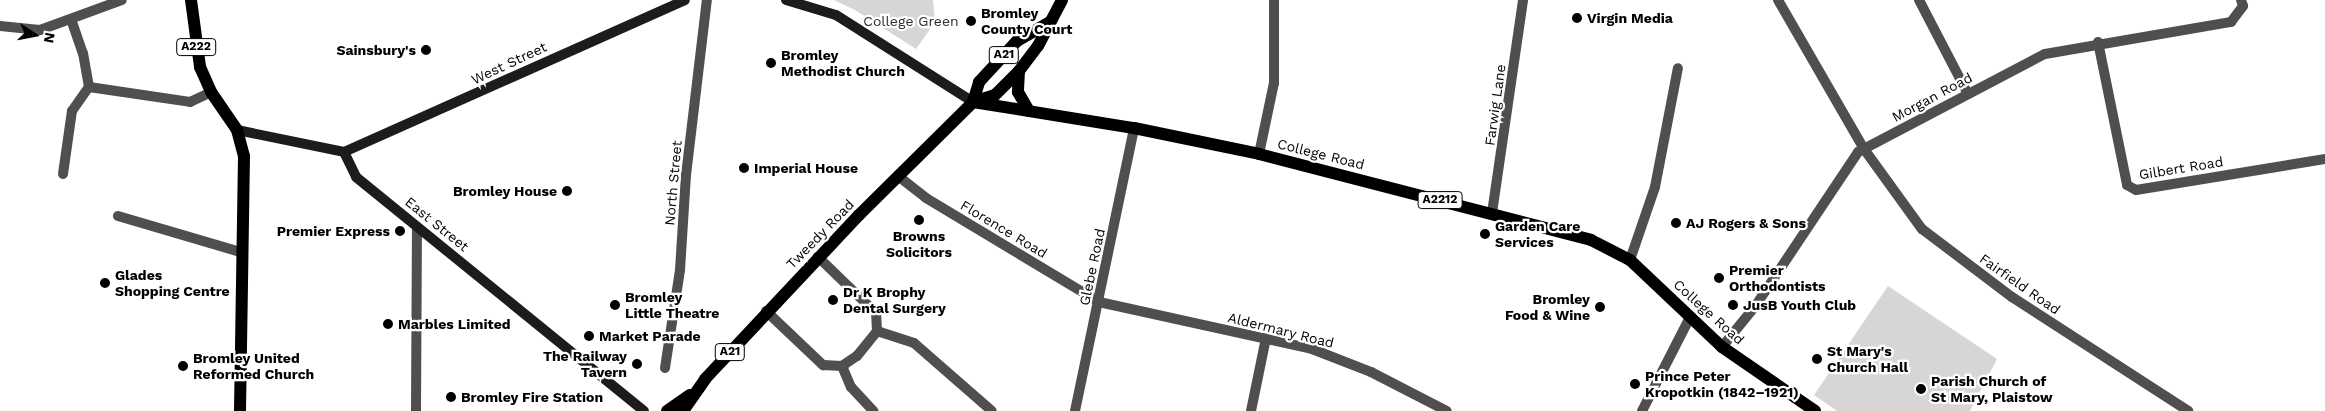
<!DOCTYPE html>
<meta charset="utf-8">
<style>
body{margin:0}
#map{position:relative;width:2325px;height:411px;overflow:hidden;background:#fff;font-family:"Work Sans",sans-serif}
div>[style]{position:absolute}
.green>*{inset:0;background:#d6d6d6}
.street>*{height:10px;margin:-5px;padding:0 5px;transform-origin:5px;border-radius:5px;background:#4f4f4f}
.secondary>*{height:10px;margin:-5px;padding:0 5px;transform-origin:5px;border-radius:5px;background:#1c1c1c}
.primary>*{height:12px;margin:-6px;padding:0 6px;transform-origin:6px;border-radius:6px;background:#000}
.dots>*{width:14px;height:14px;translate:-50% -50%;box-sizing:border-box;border:2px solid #fff;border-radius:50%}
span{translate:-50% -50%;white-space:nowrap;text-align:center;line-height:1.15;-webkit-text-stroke:4.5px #fff;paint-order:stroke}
.shield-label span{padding:1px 4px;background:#fff;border:1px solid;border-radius:4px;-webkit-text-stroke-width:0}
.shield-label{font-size:12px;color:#000;font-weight:700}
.poi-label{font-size:14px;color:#000;font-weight:700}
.left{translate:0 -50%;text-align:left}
.right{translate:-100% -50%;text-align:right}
.park-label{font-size:14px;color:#2d2d2d}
.street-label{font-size:14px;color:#000}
.north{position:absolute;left:10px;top:10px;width:50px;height:50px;-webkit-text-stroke:4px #fff;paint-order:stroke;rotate:101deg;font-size:14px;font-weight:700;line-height:20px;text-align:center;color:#000}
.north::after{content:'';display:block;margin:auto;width:18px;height:22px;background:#000;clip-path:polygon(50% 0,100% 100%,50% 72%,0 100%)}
</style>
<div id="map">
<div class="green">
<div style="clip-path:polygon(834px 0,933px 0,935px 22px,916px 49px,855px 10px)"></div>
<div style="clip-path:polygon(1888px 286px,1997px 359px,1970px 411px,1837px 411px,1814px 395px)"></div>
</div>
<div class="street">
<div style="left:1778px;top:0;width:172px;rotate:60deg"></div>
<div style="left:1864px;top:149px;width:99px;rotate:54.1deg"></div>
<div style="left:1922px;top:229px;width:113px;rotate:37.1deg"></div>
<div style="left:2012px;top:297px;width:210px;rotate:32.9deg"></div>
<div style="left:1919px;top:0;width:106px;rotate:62.5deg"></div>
<div style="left:71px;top:19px;width:36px;rotate:71deg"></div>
<div style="left:83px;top:53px;width:35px;rotate:80deg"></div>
<div style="left:89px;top:87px;width:102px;rotate:8.4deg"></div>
<div style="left:190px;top:102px;width:23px;rotate:-25deg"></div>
<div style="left:0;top:26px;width:40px;rotate:5.7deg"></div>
<div style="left:40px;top:30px;width:87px;rotate:-20.1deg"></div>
<div style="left:2098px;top:42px;width:146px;rotate:78.5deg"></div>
<div style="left:2127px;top:185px;width:10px;rotate:29deg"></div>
<div style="left:2136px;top:190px;width:192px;rotate:-9.3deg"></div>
<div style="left:1259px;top:154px;width:73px;rotate:-78.1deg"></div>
<div style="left:1274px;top:83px;width:83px;rotate:-90deg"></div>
<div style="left:63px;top:174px;width:64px;rotate:-81.9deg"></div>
<div style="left:72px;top:111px;width:29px;rotate:-55deg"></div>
<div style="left:898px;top:176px;width:36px;rotate:38deg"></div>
<div style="left:926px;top:198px;width:202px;rotate:31deg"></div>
<div style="left:1099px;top:302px;width:218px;rotate:12.4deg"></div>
<div style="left:1312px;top:349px;width:63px;rotate:21.3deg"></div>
<div style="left:1371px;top:372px;width:85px;rotate:27.2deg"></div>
<div style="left:1492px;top:213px;width:215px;rotate:-81.7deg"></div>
<div style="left:118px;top:216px;width:127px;rotate:16.4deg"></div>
<div style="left:1630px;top:260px;width:77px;rotate:-71.1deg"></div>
<div style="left:1655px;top:187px;width:121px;rotate:-79.1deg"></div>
<div style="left:766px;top:311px;width:79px;rotate:43.5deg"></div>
<div style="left:823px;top:365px;width:19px;rotate:3deg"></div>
<div style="left:842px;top:366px;width:18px;rotate:-34deg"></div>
<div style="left:857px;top:356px;width:32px;rotate:-51deg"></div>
<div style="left:877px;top:331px;width:18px;rotate:-93deg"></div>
<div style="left:876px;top:313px;width:81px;rotate:-136deg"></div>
<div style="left:877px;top:331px;width:39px;rotate:18deg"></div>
<div style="left:914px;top:343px;width:103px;rotate:41.1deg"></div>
<div style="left:1722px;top:347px;width:54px;rotate:-51deg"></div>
<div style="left:1756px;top:305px;width:184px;rotate:-56.3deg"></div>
<div style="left:1858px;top:152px;width:211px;rotate:-27.7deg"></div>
<div style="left:2045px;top:54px;width:189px;rotate:-9.8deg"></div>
<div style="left:2231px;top:22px;width:20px;rotate:-53deg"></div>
<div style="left:2243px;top:6px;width:6px;rotate:-108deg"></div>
<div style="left:842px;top:366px;width:23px;rotate:67deg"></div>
<div style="left:851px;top:387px;width:33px;rotate:47deg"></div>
<div style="left:665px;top:368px;width:99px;rotate:-81.3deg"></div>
<div style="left:680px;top:270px;width:95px;rotate:-86.4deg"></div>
<div style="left:686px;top:175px;width:176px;rotate:-83.2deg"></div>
<div style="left:416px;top:411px;width:184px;rotate:-89.7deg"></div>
<div style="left:1075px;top:411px;width:289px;rotate:-78.2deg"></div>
<div style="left:1251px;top:411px;width:75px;rotate:-78.4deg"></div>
<div style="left:1642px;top:411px;width:106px;rotate:-62.9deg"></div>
</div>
<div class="secondary">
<div style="left:786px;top:0;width:52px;rotate:16.7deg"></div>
<div style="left:836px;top:15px;width:162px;rotate:32.4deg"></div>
<div style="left:237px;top:130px;width:109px;rotate:11.6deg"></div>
<div style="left:344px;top:152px;width:373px;rotate:-24deg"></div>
<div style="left:344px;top:152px;width:28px;rotate:64deg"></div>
<div style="left:356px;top:177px;width:371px;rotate:39.1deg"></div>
</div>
<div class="primary">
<div style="left:191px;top:0;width:68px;rotate:82.3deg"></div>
<div style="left:200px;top:67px;width:27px;rotate:66deg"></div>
<div style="left:211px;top:92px;width:46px;rotate:55.6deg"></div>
<div style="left:237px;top:130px;width:27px;rotate:75deg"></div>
<div style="left:244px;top:156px;width:255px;rotate:90.9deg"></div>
<div style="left:1019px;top:71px;width:21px;rotate:93deg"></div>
<div style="left:1018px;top:92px;width:22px;rotate:60deg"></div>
<div style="left:973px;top:102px;width:163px;rotate:9.2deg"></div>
<div style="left:1134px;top:128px;width:128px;rotate:11.7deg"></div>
<div style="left:1259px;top:154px;width:343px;rotate:14.5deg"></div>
<div style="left:1591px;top:240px;width:44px;rotate:27.1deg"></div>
<div style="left:1630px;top:260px;width:127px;rotate:43.4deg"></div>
<div style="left:1722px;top:347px;width:113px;rotate:34.5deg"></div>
<div style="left:973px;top:102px;width:21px;rotate:-73deg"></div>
<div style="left:979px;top:82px;width:56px;rotate:-47.2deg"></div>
<div style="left:1017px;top:41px;width:38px;rotate:-30deg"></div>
<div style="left:667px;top:411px;width:28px;rotate:-35deg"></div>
<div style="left:683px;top:411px;width:39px;rotate:-55deg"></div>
<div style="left:705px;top:379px;width:225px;rotate:-46.8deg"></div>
<div style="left:859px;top:215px;width:161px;rotate:-44.7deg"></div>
<div style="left:973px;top:102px;width:23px;rotate:-18deg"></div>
<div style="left:995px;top:95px;width:34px;rotate:-45deg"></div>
<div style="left:1019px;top:71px;width:31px;rotate:-53deg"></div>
<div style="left:1038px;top:46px;width:52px;rotate:-62.4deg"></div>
</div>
<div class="dots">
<div style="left:1577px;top:18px;background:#000"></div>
<div style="left:971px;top:21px;background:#000"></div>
<div style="left:426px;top:50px;background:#000"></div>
<div style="left:771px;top:63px;background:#000"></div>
<div style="left:744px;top:168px;background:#000"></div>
<div style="left:567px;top:191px;background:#000"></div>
<div style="left:919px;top:220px;background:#000"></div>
<div style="left:1676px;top:223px;background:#000"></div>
<div style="left:400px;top:231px;background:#000"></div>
<div style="left:1485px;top:234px;background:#000"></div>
<div style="left:1719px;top:278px;background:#000"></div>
<div style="left:105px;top:283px;background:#000"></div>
<div style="left:833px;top:300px;background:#000"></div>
<div style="left:615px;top:305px;background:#000"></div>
<div style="left:1733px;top:305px;background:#000"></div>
<div style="left:1600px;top:307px;background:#000"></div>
<div style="left:388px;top:324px;background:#000"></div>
<div style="left:589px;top:336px;background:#000"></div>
<div style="left:1817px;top:359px;background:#000"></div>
<div style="left:637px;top:364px;background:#000"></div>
<div style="left:183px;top:366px;background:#000"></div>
<div style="left:1635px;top:384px;background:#000"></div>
<div style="left:1921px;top:389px;background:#000"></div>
<div style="left:451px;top:397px;background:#000"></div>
</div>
<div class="shield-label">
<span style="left:196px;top:47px">A222</span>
<span style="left:1004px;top:55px">A21</span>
<span style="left:1440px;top:200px">A2212</span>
<span style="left:730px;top:352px">A21</span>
</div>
<div class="poi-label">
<span class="left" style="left:981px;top:21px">Bromley<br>County Court</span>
<span class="left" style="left:1587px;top:18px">Virgin Media</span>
<span class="right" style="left:416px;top:50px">Sainsbury's</span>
<span class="left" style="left:781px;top:63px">Bromley<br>Methodist Church</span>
<span class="left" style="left:754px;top:168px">Imperial House</span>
<span class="right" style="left:557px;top:191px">Bromley House</span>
<span class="left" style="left:1686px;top:223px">AJ Rogers &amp; Sons</span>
<span class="left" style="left:1495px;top:234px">Garden Care<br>Services</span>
<span class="right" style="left:390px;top:231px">Premier Express</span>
<span style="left:919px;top:244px">Browns<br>Solicitors</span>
<span class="left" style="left:1729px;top:278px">Premier<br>Orthodontists</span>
<span class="left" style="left:115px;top:283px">Glades<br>Shopping Centre</span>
<span class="left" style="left:843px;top:300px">Dr K Brophy<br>Dental Surgery</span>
<span class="left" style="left:625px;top:305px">Bromley<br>Little Theatre</span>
<span class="right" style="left:1590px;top:307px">Bromley<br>Food &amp; Wine</span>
<span class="left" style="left:1743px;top:305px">JusB Youth Club</span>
<span class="left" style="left:398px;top:324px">Marbles Limited</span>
<span class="left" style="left:599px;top:336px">Market Parade</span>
<span class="left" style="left:1827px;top:359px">St Mary's<br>Church Hall</span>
<span class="right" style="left:627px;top:364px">The Railway<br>Tavern</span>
<span class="left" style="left:193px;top:366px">Bromley United<br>Reformed Church</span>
<span class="left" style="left:1645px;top:384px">Prince Peter<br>Kropotkin (1842–1921)</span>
<span class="left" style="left:1931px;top:389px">Parish Church of<br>St Mary, Plaistow</span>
<span class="left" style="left:461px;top:397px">Bromley Fire Station</span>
</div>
<div class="park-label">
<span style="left:911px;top:21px">College Green</span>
</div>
<div class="street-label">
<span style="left:509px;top:63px;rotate:-25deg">West Street</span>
<span style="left:1932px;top:97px;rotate:-28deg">Morgan Road</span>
<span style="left:1495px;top:105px;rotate:-82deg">Farwig Lane</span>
<span style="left:1321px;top:154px;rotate:14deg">College Road</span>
<span style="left:2181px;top:168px;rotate:-9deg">Gilbert Road</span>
<span style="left:673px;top:183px;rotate:-85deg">North Street</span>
<span style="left:437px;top:224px;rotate:39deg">East Street</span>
<span style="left:1004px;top:229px;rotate:31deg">Florence Road</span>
<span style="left:820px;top:234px;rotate:-46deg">Tweedy Road</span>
<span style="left:1092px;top:267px;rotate:-78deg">Glebe Road</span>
<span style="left:2020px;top:284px;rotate:35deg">Fairfield Road</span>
<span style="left:1709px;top:312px;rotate:42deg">College Road</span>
<span style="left:1281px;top:330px;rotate:14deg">Aldermary Road</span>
</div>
<div class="north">N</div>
</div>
